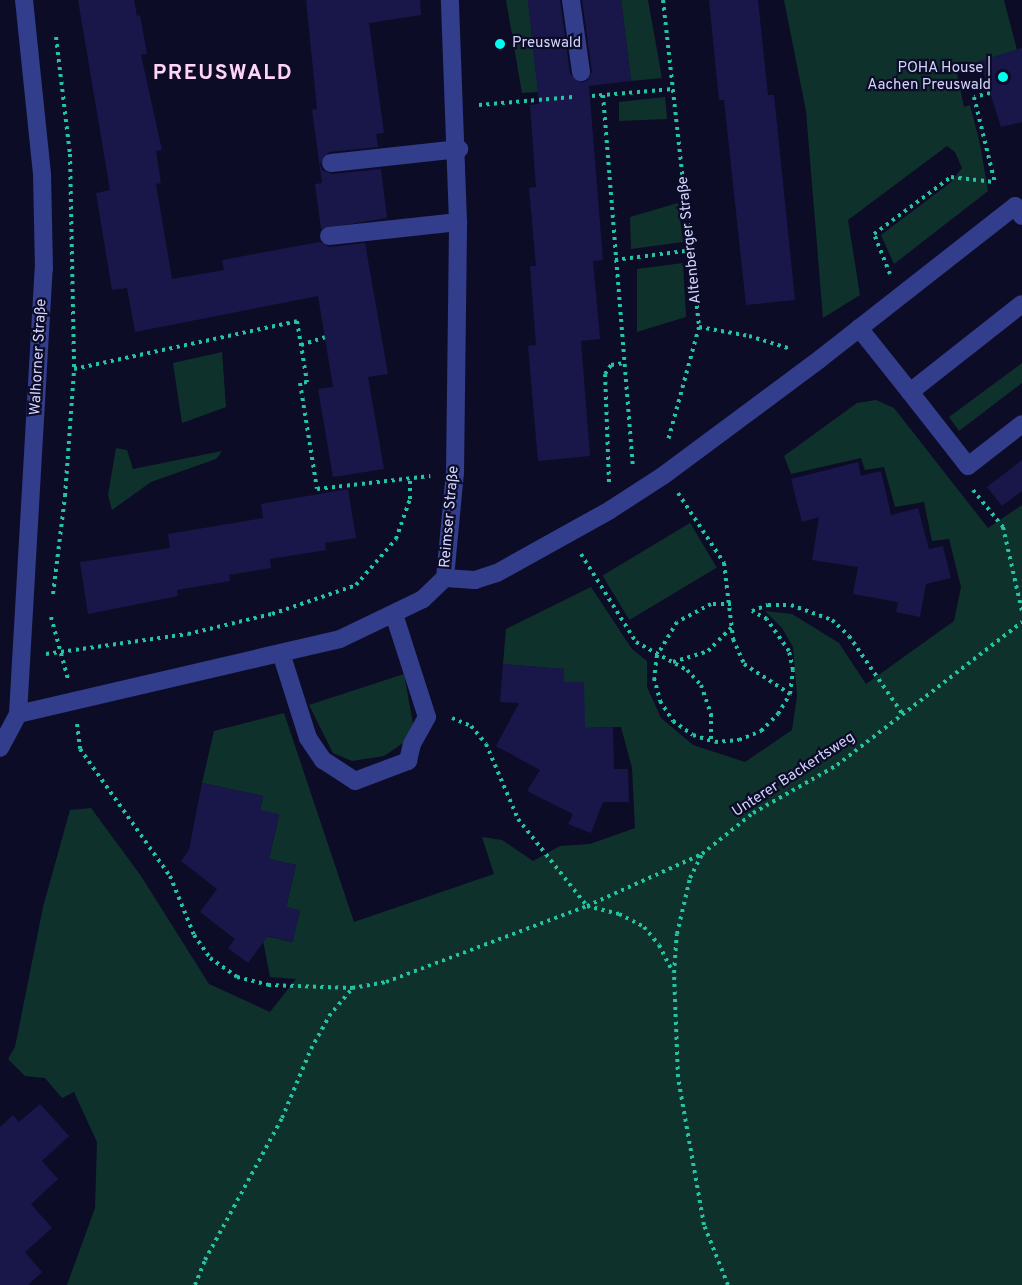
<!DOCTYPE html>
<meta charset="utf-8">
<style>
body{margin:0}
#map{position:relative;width:1022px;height:1285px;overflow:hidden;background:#0d0c27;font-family:Overpass,sans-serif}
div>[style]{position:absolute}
.green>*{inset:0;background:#0f312b;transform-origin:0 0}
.building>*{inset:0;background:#19164a}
.path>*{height:4px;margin-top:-2px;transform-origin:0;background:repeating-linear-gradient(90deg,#22c4a1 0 3px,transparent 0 7.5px)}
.minor>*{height:18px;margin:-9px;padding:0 9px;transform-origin:9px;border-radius:9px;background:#323d8b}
.dots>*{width:16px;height:16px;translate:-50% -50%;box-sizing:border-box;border:3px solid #0d0c27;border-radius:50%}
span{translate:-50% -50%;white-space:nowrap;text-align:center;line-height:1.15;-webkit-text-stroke:4.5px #0d0c27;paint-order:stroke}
.poi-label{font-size:15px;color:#d2d4ff}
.left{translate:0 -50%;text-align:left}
.right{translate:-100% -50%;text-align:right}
.street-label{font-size:15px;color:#d2d4ff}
.district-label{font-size:21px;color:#ffd4f6;font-weight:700;letter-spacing:1.5px}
</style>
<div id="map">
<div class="green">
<div style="clip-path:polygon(506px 0,528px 0,538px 92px,522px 93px)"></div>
<div style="clip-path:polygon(621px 0,648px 0,662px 78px,631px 81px)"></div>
<div style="clip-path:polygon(784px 0,1004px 0,1017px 50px,956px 69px,964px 107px,970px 105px,980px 144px,988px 191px,894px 264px,881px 235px,950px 183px,962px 168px,955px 152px,947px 146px,848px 220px,860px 295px,823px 318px,806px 111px)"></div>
<div style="clip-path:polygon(665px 97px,667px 119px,619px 121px,619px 102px)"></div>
<div style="clip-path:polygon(678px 203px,683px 242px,631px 249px,630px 217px)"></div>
<div style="clip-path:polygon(683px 263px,686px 317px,637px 332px,637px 269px)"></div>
<div style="clip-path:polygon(222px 352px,226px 407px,182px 423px,173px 363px)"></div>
<div style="clip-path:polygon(1022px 363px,1022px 383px,959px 431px,949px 417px)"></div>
<div style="clip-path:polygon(876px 400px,894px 408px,988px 528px,1022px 505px,1022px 1285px,67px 1285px,95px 1208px,97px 1142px,74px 1092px,62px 1098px,45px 1078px,25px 1076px,8px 1059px,15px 1047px,43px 907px,70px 810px,91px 808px,141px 876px,209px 984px,270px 1012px,296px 979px,270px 977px,262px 935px,292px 942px,300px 911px,286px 907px,296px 865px,269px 859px,279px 815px,260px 810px,263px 796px,202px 783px,214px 731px,284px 713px,354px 922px,494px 874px,482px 837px,502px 840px,533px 861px,560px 846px,590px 844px,635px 828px,632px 768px,621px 727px,585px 728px,564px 682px,563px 669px,503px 664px,506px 629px,591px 587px,632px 649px,647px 661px,647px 687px,661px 718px,693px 745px,745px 762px,792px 730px,797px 696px,793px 647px,782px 628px,765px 611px,792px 614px,839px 643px,866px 684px,954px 621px,961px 587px,949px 539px,932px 541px,924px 502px,895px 507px,884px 467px,865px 470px,861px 458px,791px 474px,784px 456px,857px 403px)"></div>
<div style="clip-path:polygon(116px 448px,127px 450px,133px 469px,222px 451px,216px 459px,151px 482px,112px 510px,108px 495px)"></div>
<div style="left:690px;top:523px;width:52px;height:102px;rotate:59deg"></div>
<div style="clip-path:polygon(404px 674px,413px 724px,403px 743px,384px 756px,352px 761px,333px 753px,309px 705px)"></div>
</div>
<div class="building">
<div style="clip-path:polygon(78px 0,134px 0,137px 16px,140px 15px,147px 54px,141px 55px,162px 150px,156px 151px,161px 183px,156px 184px,172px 279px,224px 270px,222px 260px,320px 242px,330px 247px,365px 243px,388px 374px,368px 377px,384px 469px,333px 477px,318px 389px,333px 387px,318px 296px,135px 332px,127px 288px,112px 290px,96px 193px,110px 190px)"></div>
<div style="clip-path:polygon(306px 0,420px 0,421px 15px,369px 23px,384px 133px,376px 134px,378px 147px,329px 152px,320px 164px,322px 170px,332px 174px,381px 169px,387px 218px,321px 229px,315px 184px,322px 183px,312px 110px,317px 109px)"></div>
<div style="clip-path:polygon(528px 0,560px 0,570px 74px,582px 83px,588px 80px,592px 71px,582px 0,621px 0,631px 81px,589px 86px,603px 260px,593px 261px,600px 339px,581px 341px,590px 456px,538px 461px,528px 346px,536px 345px,530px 266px,536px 266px,529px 188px,536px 187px,530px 105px,539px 104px)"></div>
<div style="clip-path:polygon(709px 0,758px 0,768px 95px,774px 95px,795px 300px,746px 305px,724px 100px,719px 100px)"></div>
<div style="clip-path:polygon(1022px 48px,1022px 122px,1001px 127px,980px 61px)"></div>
<div style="clip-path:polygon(1022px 460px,1022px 491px,1002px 506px,987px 487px)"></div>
<div style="clip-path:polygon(858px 462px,861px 476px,881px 471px,891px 515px,918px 508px,929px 549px,943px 546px,951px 578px,926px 584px,920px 617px,896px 612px,898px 602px,853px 594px,858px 567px,812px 560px,819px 517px,802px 522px,791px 479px)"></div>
<div style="clip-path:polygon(348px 489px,356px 538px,325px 543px,326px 550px,270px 559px,271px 568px,229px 575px,230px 581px,177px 590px,178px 596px,88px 614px,80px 562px,170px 548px,168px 534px,263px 518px,261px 504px)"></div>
<div style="clip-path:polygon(503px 664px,564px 669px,564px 682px,584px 682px,585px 728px,613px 727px,614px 769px,628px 769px,629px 802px,603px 802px,591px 833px,568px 824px,573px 814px,527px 791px,540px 770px,496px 746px,519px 703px,500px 702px)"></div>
<div style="clip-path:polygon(202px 783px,263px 796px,260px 810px,279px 814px,269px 859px,296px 865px,286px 907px,300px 910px,293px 942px,268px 936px,248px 963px,228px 948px,235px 939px,200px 912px,217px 889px,181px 861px,189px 850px)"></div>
<div style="clip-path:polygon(40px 1104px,69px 1136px,42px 1161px,58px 1179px,31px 1204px,52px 1228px,25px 1252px,42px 1272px,28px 1285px,0 1285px,0 1127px,13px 1115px,19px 1122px)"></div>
</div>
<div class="path">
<div style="left:663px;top:0;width:329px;rotate:83.7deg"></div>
<div style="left:699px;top:327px;width:117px;rotate:105.3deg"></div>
<div style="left:56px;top:37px;width:118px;rotate:83.2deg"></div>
<div style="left:70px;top:154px;width:215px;rotate:88.9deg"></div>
<div style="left:74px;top:369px;width:228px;rotate:-12.1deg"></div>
<div style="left:297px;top:321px;width:62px;rotate:80.7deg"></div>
<div style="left:307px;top:382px;width:7px;rotate:172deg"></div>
<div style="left:300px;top:383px;width:107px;rotate:80.9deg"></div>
<div style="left:317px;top:489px;width:114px;rotate:-6.6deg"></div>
<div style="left:990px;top:93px;width:16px;rotate:166deg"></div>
<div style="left:974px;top:97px;width:89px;rotate:76.3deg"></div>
<div style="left:603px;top:95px;width:371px;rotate:85.4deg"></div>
<div style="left:592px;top:96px;width:81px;rotate:-4.9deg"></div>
<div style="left:479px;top:105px;width:94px;rotate:-4.9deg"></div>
<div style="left:615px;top:260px;width:78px;rotate:-7.4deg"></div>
<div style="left:890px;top:274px;width:43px;rotate:-111.8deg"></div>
<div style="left:874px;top:234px;width:96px;rotate:-36.5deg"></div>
<div style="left:951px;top:177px;width:43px;rotate:6.6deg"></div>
<div style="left:699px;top:327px;width:51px;rotate:10.2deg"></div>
<div style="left:749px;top:336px;width:44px;rotate:17.2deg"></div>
<div style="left:301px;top:345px;width:25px;rotate:-18deg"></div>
<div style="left:609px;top:482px;width:108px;rotate:-92.1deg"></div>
<div style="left:605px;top:374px;width:11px;rotate:-56deg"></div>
<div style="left:611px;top:365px;width:14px;rotate:-8deg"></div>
<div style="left:973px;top:490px;width:48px;rotate:51deg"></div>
<div style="left:1003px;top:527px;width:86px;rotate:77.3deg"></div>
<div style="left:678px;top:493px;width:84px;rotate:56.7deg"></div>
<div style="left:724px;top:563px;width:77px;rotate:83.2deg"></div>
<div style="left:733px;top:639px;width:27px;rotate:66deg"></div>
<div style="left:744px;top:664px;width:55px;rotate:33.1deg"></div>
<div style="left:581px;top:554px;width:104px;rotate:58deg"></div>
<div style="left:636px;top:642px;width:58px;rotate:28.8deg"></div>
<div style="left:687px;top:670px;width:21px;rotate:47deg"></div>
<div style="left:701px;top:685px;width:31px;rotate:71deg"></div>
<div style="left:711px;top:714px;width:26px;rotate:90deg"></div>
<div style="left:53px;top:594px;width:99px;rotate:-83deg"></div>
<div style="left:65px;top:496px;width:127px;rotate:-85.9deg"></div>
<div style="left:731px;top:604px;width:20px;rotate:180deg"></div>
<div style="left:711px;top:604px;width:38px;rotate:152deg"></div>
<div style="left:677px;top:622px;width:39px;rotate:121deg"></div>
<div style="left:657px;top:655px;width:23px;rotate:97deg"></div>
<div style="left:654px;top:678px;width:24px;rotate:75deg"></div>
<div style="left:660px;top:701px;width:24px;rotate:57deg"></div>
<div style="left:673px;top:721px;width:24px;rotate:35deg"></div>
<div style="left:693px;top:735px;width:23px;rotate:18deg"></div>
<div style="left:715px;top:742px;width:24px;rotate:-5deg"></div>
<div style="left:739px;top:740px;width:24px;rotate:-22deg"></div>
<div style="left:761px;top:731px;width:24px;rotate:-45deg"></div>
<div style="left:778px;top:714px;width:23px;rotate:-59deg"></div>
<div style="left:790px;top:694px;width:24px;rotate:-83deg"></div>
<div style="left:793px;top:670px;width:19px;rotate:-102deg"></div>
<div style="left:789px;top:651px;width:39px;rotate:-125deg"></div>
<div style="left:767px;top:619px;width:17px;rotate:-152deg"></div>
<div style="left:752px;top:611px;width:17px;rotate:-21deg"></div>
<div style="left:768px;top:605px;width:23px"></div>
<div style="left:791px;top:605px;width:44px;rotate:20.1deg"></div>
<div style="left:832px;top:620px;width:23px;rotate:43deg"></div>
<div style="left:849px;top:636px;width:96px;rotate:55.6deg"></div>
<div style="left:51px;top:617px;width:64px;rotate:74.7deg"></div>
<div style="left:46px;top:654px;width:143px;rotate:-8deg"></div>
<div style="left:188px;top:634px;width:86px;rotate:-13.4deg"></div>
<div style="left:272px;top:614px;width:89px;rotate:-19deg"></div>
<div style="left:356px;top:585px;width:61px;rotate:-49deg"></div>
<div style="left:396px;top:539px;width:42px;rotate:-70.7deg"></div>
<div style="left:410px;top:499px;width:21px;rotate:-90deg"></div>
<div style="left:673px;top:662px;width:37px;rotate:-17deg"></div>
<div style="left:708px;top:651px;width:34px;rotate:-45deg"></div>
<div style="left:452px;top:718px;width:21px;rotate:23deg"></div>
<div style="left:471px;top:726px;width:23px;rotate:50deg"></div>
<div style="left:486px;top:744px;width:82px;rotate:66.9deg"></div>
<div style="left:518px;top:819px;width:111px;rotate:51.6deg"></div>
<div style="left:587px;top:906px;width:33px;rotate:14deg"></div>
<div style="left:619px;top:914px;width:28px;rotate:27deg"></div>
<div style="left:644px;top:927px;width:23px;rotate:50deg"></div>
<div style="left:659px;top:945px;width:30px;rotate:63deg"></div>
<div style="left:77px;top:724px;width:25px;rotate:83deg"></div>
<div style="left:80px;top:749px;width:156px;rotate:54.7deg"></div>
<div style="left:170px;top:876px;width:64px;rotate:67.9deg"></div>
<div style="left:194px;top:935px;width:28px;rotate:55deg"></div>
<div style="left:210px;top:958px;width:33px;rotate:35deg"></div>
<div style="left:237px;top:977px;width:32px;rotate:14deg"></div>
<div style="left:268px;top:985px;width:84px;rotate:2deg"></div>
<div style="left:352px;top:988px;width:35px;rotate:-10deg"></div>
<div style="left:386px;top:982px;width:215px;rotate:-20.7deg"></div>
<div style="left:587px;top:906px;width:126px;rotate:-24.3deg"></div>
<div style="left:195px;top:1285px;width:27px;rotate:-68deg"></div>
<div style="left:205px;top:1260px;width:162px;rotate:-61.5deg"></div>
<div style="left:282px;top:1118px;width:75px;rotate:-67.2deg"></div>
<div style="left:311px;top:1049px;width:38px;rotate:-61deg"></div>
<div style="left:329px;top:1016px;width:35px;rotate:-50deg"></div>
<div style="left:728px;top:1285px;width:65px;rotate:-111.8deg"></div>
<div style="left:704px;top:1225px;width:150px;rotate:-100deg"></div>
<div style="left:678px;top:1077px;width:104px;rotate:-92.2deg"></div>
<div style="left:674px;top:973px;width:39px;rotate:-86deg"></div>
<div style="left:677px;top:934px;width:57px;rotate:-76.9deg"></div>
<div style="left:690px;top:878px;width:27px;rotate:-63deg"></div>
<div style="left:702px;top:854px;width:65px;rotate:-38.8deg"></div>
<div style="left:753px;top:813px;width:97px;rotate:-29.7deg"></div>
<div style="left:837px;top:765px;width:234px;rotate:-37.7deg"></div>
</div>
<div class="minor">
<div style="left:571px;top:0;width:73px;rotate:82.1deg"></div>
<div style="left:331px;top:163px;width:129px;rotate:-6.2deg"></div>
<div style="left:329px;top:236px;width:130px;rotate:-6.2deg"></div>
<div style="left:859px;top:328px;width:82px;rotate:51.4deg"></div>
<div style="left:910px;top:392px;width:142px;rotate:-38.2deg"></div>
<div style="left:910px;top:392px;width:94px;rotate:51.9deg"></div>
<div style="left:968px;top:466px;width:68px;rotate:-37.9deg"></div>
<div style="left:445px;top:578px;width:30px;rotate:4deg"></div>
<div style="left:475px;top:580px;width:23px;rotate:-18deg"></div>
<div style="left:497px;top:573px;width:129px;rotate:-29.1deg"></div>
<div style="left:610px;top:510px;width:64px;rotate:-32.9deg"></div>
<div style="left:664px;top:475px;width:194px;rotate:-36.6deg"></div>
<div style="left:820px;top:359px;width:248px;rotate:-38.1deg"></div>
<div style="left:1015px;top:206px;width:12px;rotate:55deg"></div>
<div style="left:281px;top:653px;width:89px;rotate:72.4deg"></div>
<div style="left:308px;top:738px;width:27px;rotate:56deg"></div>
<div style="left:323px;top:760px;width:38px;rotate:33deg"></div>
<div style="left:355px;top:781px;width:57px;rotate:-20.7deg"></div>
<div style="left:408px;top:761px;width:17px;rotate:-77deg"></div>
<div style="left:412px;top:744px;width:31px;rotate:-61deg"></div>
<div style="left:427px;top:717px;width:108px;rotate:-107.8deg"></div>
<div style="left:18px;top:714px;width:446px;rotate:-86.7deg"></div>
<div style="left:44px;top:269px;width:95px;rotate:-91.2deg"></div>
<div style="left:42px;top:174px;width:175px;rotate:-95.9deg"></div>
<div style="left:0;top:748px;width:38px;rotate:-62deg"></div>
<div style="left:18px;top:714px;width:331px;rotate:-13.1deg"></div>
<div style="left:340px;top:639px;width:92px;rotate:-25.7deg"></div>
<div style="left:423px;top:599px;width:30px;rotate:-44deg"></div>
<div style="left:445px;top:578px;width:105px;rotate:-84.6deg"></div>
<div style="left:455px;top:473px;width:251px;rotate:-89.3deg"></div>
<div style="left:458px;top:222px;width:222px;rotate:-92.1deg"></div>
</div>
<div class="dots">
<div style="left:500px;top:44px;background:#00fdef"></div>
<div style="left:1003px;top:77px;background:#00fdef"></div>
</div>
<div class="poi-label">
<span class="left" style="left:512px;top:44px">Preuswald</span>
<span class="right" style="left:991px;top:77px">POHA House |<br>Aachen Preuswald</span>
</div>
<div class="street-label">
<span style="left:690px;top:240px;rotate:-96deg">Altenberger Straße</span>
<span style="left:39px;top:357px;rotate:-87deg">Walhorner Straße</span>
<span style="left:450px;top:517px;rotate:-85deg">Reimser Straße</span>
<span style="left:794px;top:775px;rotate:-33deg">Unterer Backertsweg</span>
</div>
<div class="district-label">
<span style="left:223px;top:74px">PREUSWALD</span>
</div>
</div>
